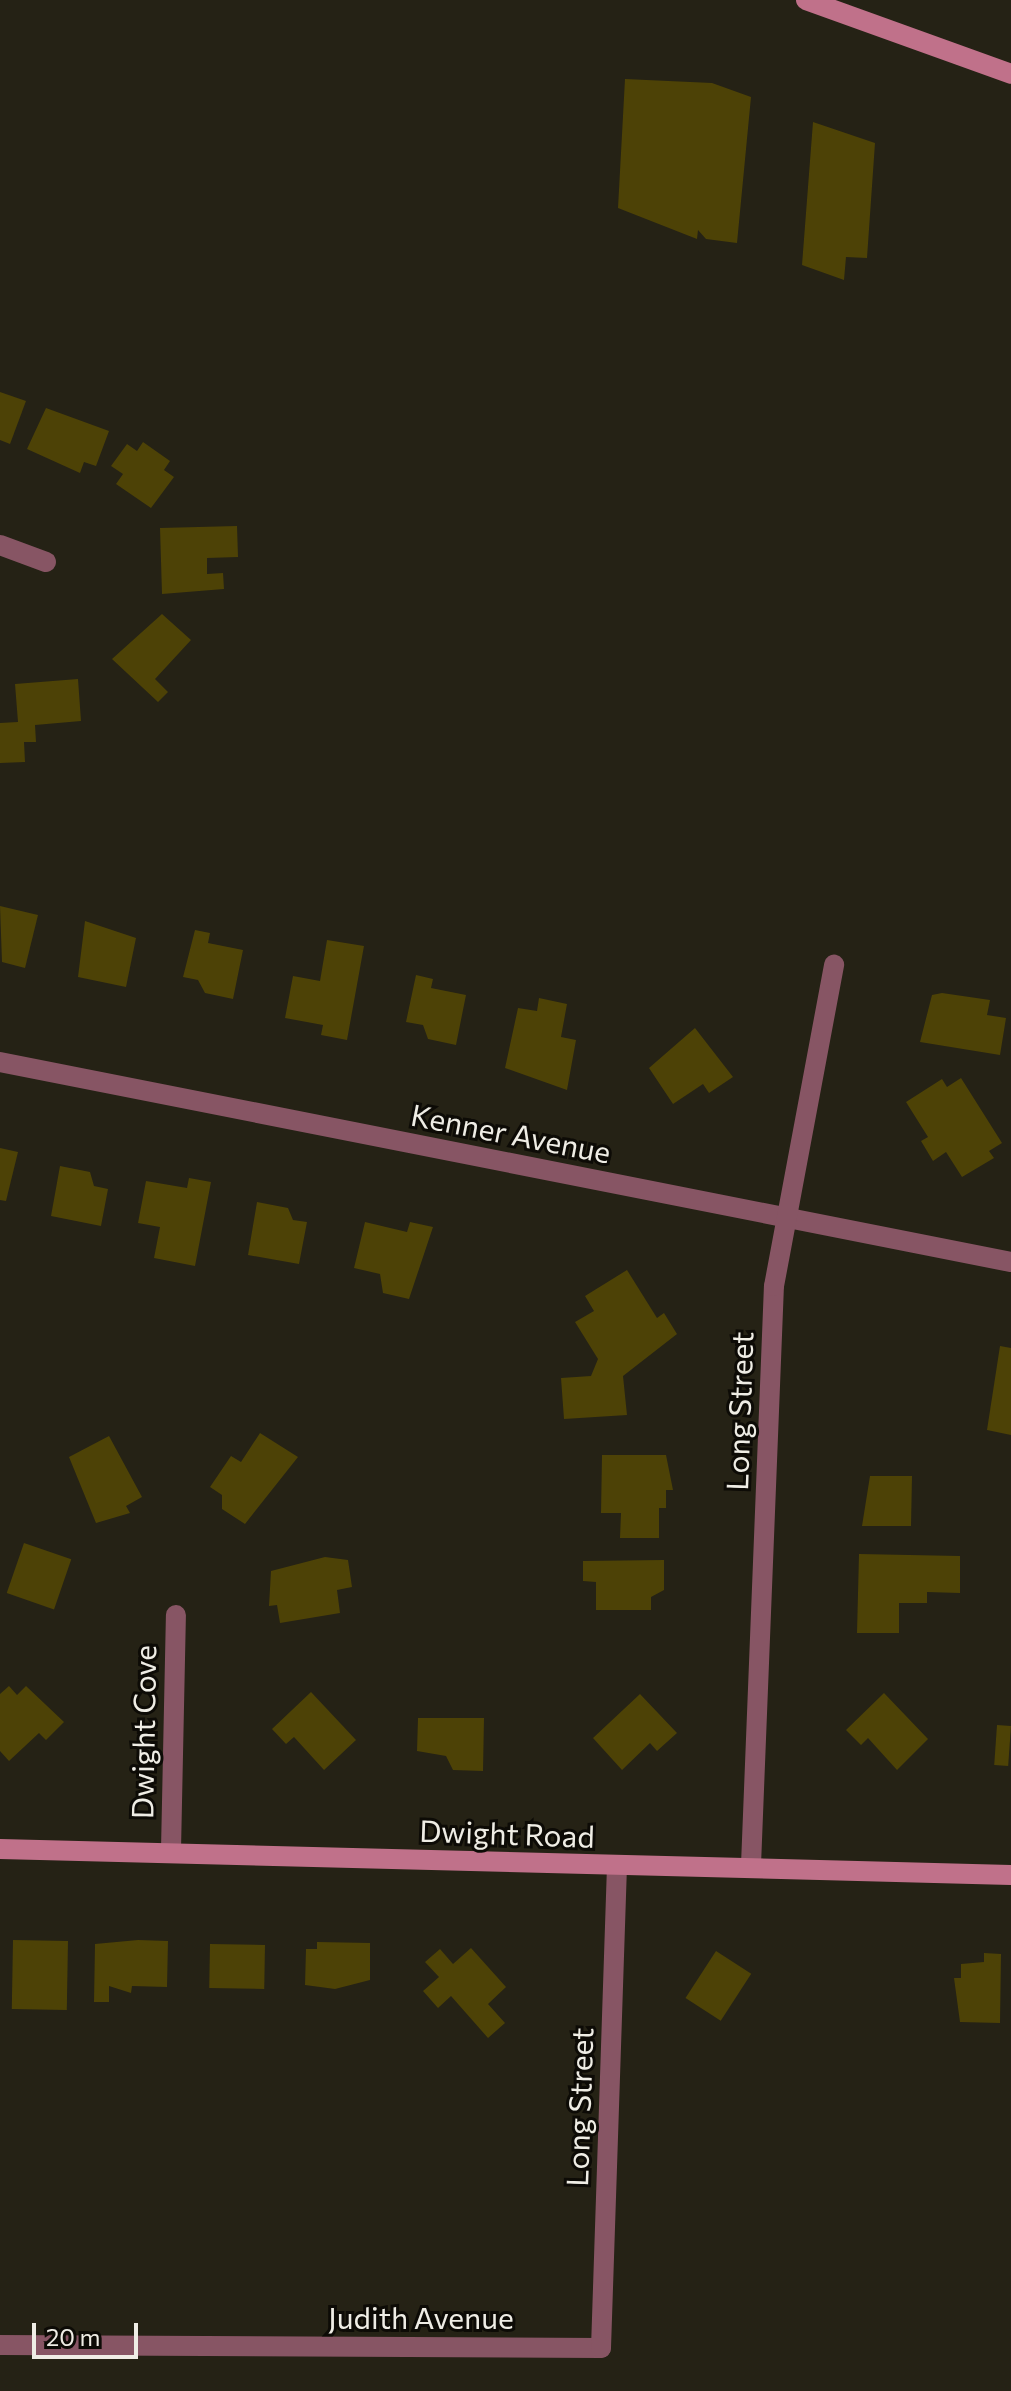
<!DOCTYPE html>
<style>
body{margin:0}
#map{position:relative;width:1011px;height:2391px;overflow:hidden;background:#252215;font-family:Commissioner,sans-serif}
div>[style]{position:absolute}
.building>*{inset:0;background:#4d4206;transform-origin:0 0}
.street>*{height:20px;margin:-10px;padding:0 10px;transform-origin:10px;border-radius:10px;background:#875564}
.secondary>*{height:20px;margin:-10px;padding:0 10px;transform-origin:10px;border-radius:10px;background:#c0718a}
span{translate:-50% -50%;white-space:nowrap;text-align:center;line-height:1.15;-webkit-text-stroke:6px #0d0b06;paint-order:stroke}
.street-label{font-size:30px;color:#efede5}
.scale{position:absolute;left:32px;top:2323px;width:106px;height:36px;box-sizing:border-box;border:4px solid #efede5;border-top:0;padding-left:10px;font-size:24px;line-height:28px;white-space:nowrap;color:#efede5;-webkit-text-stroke:6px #0d0b06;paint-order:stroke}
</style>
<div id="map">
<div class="building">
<div style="clip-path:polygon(625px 79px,712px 83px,751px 97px,737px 243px,706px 239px,698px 230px,697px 239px,618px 208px)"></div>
<div style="clip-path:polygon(813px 122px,875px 143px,867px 258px,846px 257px,844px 280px,802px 265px)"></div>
<div style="clip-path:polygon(0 392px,26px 401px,10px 444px,0 440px)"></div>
<div style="clip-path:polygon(46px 408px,109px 431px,96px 466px,84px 462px,80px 473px,27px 449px)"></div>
<div style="clip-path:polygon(143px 442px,170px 461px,164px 470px,174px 477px,151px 508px,116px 484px,123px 474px,111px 466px,127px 444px,137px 451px)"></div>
<div style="clip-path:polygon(237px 526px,238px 557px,207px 558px,207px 574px,223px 573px,224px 589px,162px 594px,160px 528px)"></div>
<div style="clip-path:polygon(162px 614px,191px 640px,155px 679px,168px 692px,158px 702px,112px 659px)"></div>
<div style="clip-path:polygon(78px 679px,81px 721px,35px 725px,36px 742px,24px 742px,25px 762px,0 763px,0 723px,18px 722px,15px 684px)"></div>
<div style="clip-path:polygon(0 906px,38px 915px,25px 968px,2px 962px)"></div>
<div style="clip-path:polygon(85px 921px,136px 938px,126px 987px,78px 977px)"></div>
<div style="clip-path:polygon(195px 930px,210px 933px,208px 943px,243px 950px,233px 999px,205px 993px,198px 980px,183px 977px)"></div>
<div style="clip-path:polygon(327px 940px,364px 946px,347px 1040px,321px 1035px,323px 1025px,285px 1018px,293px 976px,320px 981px)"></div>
<div style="clip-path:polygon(416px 975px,433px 979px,431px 988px,466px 995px,456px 1045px,428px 1039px,423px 1025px,406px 1022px)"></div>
<div style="clip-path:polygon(942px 993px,990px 1000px,987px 1015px,1006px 1018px,1000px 1055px,920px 1042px,932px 995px)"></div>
<div style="clip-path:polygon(539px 998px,567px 1004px,561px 1037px,576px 1040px,567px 1090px,505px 1068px,518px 1008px,537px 1011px)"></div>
<div style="clip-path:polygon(695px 1028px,733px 1077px,709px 1093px,703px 1084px,673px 1104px,649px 1068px)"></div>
<div style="clip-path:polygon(961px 1078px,1002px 1143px,989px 1151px,994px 1158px,962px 1177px,946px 1152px,933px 1161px,921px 1141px,928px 1137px,906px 1102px,942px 1079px,947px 1087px)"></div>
<div style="clip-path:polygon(0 1148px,18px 1152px,6px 1201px,0 1200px)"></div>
<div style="clip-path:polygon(60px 1166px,90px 1172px,94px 1186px,108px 1189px,101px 1226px,51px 1216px)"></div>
<div style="clip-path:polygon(189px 1178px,211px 1182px,195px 1266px,154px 1258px,160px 1227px,138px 1223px,146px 1181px,187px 1188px)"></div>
<div style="clip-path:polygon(257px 1202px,288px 1208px,293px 1220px,307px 1222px,299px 1264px,248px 1255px)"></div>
<div style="clip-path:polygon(365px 1222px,407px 1232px,410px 1222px,433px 1227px,409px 1299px,383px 1293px,380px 1274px,354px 1268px)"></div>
<div style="clip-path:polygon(627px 1270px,657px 1318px,664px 1313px,677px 1334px,623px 1376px,627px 1415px,564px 1419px,561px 1378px,591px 1376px,598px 1359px,575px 1322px,594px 1311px,585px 1296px)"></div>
<div style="clip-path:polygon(1000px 1346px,1011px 1348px,1011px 1435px,987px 1430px)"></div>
<div style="clip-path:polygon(260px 1433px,298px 1457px,245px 1524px,222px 1509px,222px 1495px,210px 1487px,231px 1456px,241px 1462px)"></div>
<div style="clip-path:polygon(109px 1436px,142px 1497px,126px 1506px,130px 1513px,96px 1523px,69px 1457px)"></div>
<div style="clip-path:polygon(602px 1455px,666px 1455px,673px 1490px,666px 1490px,666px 1508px,659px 1508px,659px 1538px,620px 1538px,621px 1513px,601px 1513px)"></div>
<div style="clip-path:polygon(870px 1476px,912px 1476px,911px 1526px,862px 1526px)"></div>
<div style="left:24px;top:1543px;width:50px;height:53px;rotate:19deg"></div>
<div style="clip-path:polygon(859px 1554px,960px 1556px,960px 1593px,927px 1592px,927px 1603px,899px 1603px,899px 1633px,857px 1633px)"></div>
<div style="clip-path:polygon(325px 1557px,348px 1560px,352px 1587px,337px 1590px,340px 1613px,280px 1623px,277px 1605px,269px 1606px,271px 1571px)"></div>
<div style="clip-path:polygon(664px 1560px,664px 1590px,651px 1597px,651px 1610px,596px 1610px,596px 1582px,583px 1581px,583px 1561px)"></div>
<div style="clip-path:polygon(9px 1686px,17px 1695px,26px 1686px,64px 1722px,46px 1740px,39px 1733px,9px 1761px,0 1751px,0 1694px)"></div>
<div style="clip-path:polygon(311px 1692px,356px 1740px,324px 1770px,294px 1737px,286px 1744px,272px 1729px)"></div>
<div style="clip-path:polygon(884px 1693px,928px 1739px,897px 1770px,868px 1738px,861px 1745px,846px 1730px)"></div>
<div style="clip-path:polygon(640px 1694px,677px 1733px,657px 1751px,650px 1743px,622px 1770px,593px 1738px)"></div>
<div style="clip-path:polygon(418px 1718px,484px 1718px,483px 1771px,453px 1770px,446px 1756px,417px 1751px)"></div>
<div style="left:997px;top:1725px;width:14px;height:40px;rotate:4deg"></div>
<div style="left:13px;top:1940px;width:55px;height:69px;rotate:1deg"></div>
<div style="clip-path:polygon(138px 1940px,168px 1941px,167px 1987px,132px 1986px,131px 1993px,109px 1986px,109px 2002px,94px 2002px,95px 1944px)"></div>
<div style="clip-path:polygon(317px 1942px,370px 1943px,370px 1980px,335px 1989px,305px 1985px,306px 1949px,317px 1949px)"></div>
<div style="left:210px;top:1944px;width:55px;height:44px;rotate:1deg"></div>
<div style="clip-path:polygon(471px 1948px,506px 1987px,488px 2004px,505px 2023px,488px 2038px,451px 1996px,438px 2008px,423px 1991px,439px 1977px,425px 1962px,440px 1949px,453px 1964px)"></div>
<div style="left:716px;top:1951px;width:42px;height:56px;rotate:33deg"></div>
<div style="clip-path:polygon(984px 1953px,1001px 1954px,1000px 2023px,960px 2022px,954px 1978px,961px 1978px,961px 1964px,984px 1962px)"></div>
</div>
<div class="street">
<div style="left:0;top:545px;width:49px;rotate:20.3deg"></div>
<div style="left:0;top:1062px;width:1031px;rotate:11.19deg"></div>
<div style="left:171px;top:1850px;width:235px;rotate:-88.8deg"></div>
<div style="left:751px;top:1865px;width:579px;rotate:-87.73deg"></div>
<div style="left:774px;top:1286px;width:327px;rotate:-79.4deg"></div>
<div style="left:0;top:2345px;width:601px;rotate:0.29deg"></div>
<div style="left:601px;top:2348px;width:480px;rotate:-88.1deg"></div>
</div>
<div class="secondary">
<div style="left:806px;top:0;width:218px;rotate:19.8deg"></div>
<div style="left:0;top:1849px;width:1011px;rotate:1.47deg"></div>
</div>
<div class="street-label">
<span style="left:511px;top:1133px;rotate:11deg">Kenner Avenue</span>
<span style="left:739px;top:1411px;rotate:-88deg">Long Street</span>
<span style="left:143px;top:1732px;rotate:-89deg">Dwight Cove</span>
<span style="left:507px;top:1833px;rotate:2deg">Dwight Road</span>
<span style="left:579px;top:2107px;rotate:-88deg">Long Street</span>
<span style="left:421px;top:2317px">Judith Avenue</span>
</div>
<div class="scale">20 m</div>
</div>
